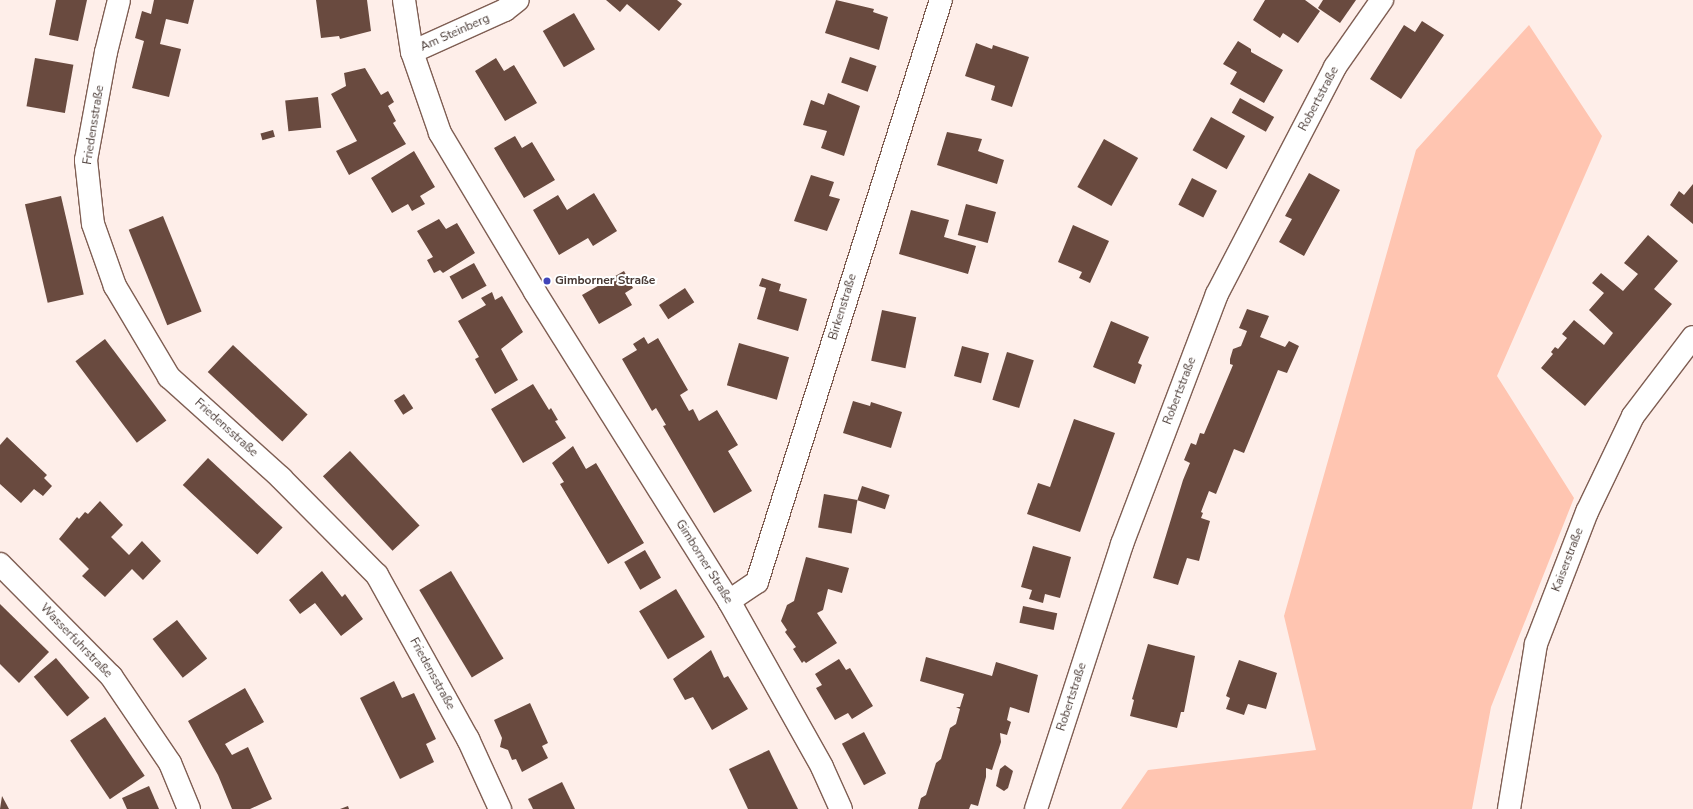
<!DOCTYPE html>
<meta charset="utf-8">
<style>
body{margin:0}
#map{position:relative;width:1693px;height:809px;overflow:hidden;background:#feeee9;font-family:"Nunito Sans",sans-serif}
div>[style]{position:absolute}
.green>*{inset:0;background:#ffc5b1}
.building>*{inset:0;background:#694a3f;transform-origin:0 0}
.roads{filter:drop-shadow(1px 0 #7f5e53) drop-shadow(-1px 0 #7f5e53) drop-shadow(0 1px #7f5e53) drop-shadow(0 -1px #7f5e53)}
.minor>*{height:22px;margin:-11px;padding:0 11px;transform-origin:11px;border-radius:11px;background:#fff}
.dots>*{width:11px;height:11px;translate:-50% -50%;box-sizing:border-box;border:2px solid #fff;border-radius:50%}
span{translate:-50% -50%;white-space:nowrap;text-align:center;line-height:1.15;-webkit-text-stroke:4px #fff;paint-order:stroke}
.street-label{font-size:12px;color:#473833}
.poi-label{font-size:12px;color:#473833;font-weight:700}
.left{translate:0 -50%;text-align:left}
</style>
<div id="map">
<div class="green">
<div style="clip-path:polygon(1529px 25px,1602px 136px,1497px 376px,1574px 498px,1491px 707px,1472px 809px,1121px 809px,1148px 770px,1316px 750px,1284px 616px,1416px 150px)"></div>
</div>
<div class="building">
<div style="clip-path:polygon(56px 0,87px 0,78px 41px,49px 35px)"></div>
<div style="clip-path:polygon(154px 0,194px 0,188px 24px,166px 19px,160px 44px,181px 49px,169px 97px,132px 88px,144px 41px,135px 38px,142px 11px,151px 14px)"></div>
<div style="clip-path:polygon(316px 0,367px 0,371px 31px,340px 39px,339px 36px,321px 38px)"></div>
<div style="clip-path:polygon(606px 0,677px 0,682px 4px,659px 31px,627px 4px,620px 12px)"></div>
<div style="clip-path:polygon(836px 0,874px 9px,873px 12px,888px 17px,879px 50px,825px 33px)"></div>
<div style="clip-path:polygon(1265px 0,1305px 0,1320px 11px,1298px 43px,1283px 33px,1280px 38px,1253px 20px)"></div>
<div style="clip-path:polygon(1323px 0,1356px 0,1340px 23px,1318px 8px)"></div>
<div style="left:574px;top:13px;width:42px;height:36px;rotate:60deg"></div>
<div style="clip-path:polygon(1422px 21px,1444px 35px,1401px 99px,1370px 79px,1404px 25px,1415px 32px)"></div>
<div style="clip-path:polygon(1238px 41px,1251px 49px,1251px 52px,1283px 70px,1264px 103px,1230px 84px,1237px 72px,1223px 64px)"></div>
<div style="clip-path:polygon(976px 43px,992px 49px,993px 45px,1029px 57px,1012px 107px,991px 100px,995px 86px,965px 76px)"></div>
<div style="left:850px;top:57px;width:28px;height:27px;rotate:19deg"></div>
<div style="left:35px;top:58px;width:39px;height:49px;rotate:10deg"></div>
<div style="clip-path:polygon(496px 58px,504px 71px,514px 65px,537px 103px,505px 121px,475px 71px)"></div>
<div style="clip-path:polygon(365px 68px,381px 95px,388px 91px,394px 102px,388px 106px,396px 121px,393px 123px,406px 144px,349px 175px,336px 151px,357px 141px,331px 94px,346px 86px,344px 73px)"></div>
<div style="clip-path:polygon(828px 93px,860px 106px,844px 156px,821px 148px,827px 131px,803px 125px,811px 100px,824px 105px)"></div>
<div style="left:318px;top:97px;width:31px;height:33px;rotate:84deg"></div>
<div style="left:1240px;top:98px;width:39px;height:17px;rotate:29deg"></div>
<div style="left:1211px;top:117px;width:39px;height:38px;rotate:29deg"></div>
<div style="left:273px;top:130px;width:7px;height:13px;rotate:74deg"></div>
<div style="clip-path:polygon(947px 132px,982px 139px,978px 151px,1004px 160px,997px 184px,937px 165px)"></div>
<div style="clip-path:polygon(515px 136px,522px 148px,532px 142px,555px 180px,524px 198px,494px 148px)"></div>
<div style="left:1104px;top:139px;width:39px;height:55px;rotate:29deg"></div>
<div style="clip-path:polygon(414px 151px,435px 187px,420px 196px,425px 204px,412px 211px,408px 204px,392px 213px,371px 178px)"></div>
<div style="clip-path:polygon(1309px 173px,1340px 190px,1304px 256px,1279px 242px,1292px 219px,1285px 216px)"></div>
<div style="clip-path:polygon(811px 175px,834px 182px,829px 196px,840px 199px,827px 231px,794px 221px)"></div>
<div style="left:1192px;top:178px;width:28px;height:30px;rotate:27deg"></div>
<div style="clip-path:polygon(1693px 184px,1693px 224px,1670px 205px,1679px 191px,1684px 195px)"></div>
<div style="clip-path:polygon(594px 193px,617px 231px,593px 246px,588px 238px,559px 255px,533px 210px,558px 195px,567px 210px)"></div>
<div style="left:61px;top:196px;width:101px;height:37px;rotate:77deg"></div>
<div style="left:966px;top:204px;width:31px;height:32px;rotate:15deg"></div>
<div style="clip-path:polygon(911px 210px,949px 220px,944px 237px,976px 246px,968px 274px,899px 254px)"></div>
<div style="left:163px;top:216px;width:103px;height:37px;rotate:68deg"></div>
<div style="clip-path:polygon(439px 219px,446px 229px,457px 223px,475px 253px,443px 273px,440px 270px,434px 273px,427px 260px,433px 257px,417px 231px)"></div>
<div style="clip-path:polygon(1073px 225px,1109px 241px,1090px 283px,1079px 278px,1082px 272px,1058px 262px)"></div>
<div style="clip-path:polygon(1648px 235px,1678px 261px,1654px 289px,1672px 304px,1585px 406px,1541px 368px,1553px 354px,1551px 352px,1555px 347px,1558px 349px,1567px 338px,1562px 334px,1574px 320px,1604px 345px,1613px 333px,1589px 310px,1604px 293px,1592px 283px,1601px 273px,1623px 291px,1638px 274px,1624px 263px)"></div>
<div style="left:474px;top:263px;width:26px;height:28px;rotate:61deg"></div>
<div style="clip-path:polygon(624px 271px,633px 288px,625px 293px,632px 305px,599px 324px,582px 295px)"></div>
<div style="clip-path:polygon(762px 278px,781px 284px,779px 291px,807px 299px,798px 331px,757px 319px,766px 288px,759px 286px)"></div>
<div style="left:685px;top:288px;width:17px;height:31px;rotate:57deg"></div>
<div style="clip-path:polygon(492px 292px,495px 300px,502px 296px,523px 332px,501px 349px,518px 380px,495px 394px,475px 359px,479px 357px,458px 321px,486px 305px,481px 298px)"></div>
<div style="clip-path:polygon(1247px 309px,1269px 316px,1260px 337px,1285px 347px,1289px 341px,1299px 346px,1287px 373px,1278px 370px,1244px 453px,1234px 449px,1216px 494px,1209px 491px,1201px 512px,1203px 513px,1201px 518px,1210px 521px,1199px 561px,1187px 558px,1178px 585px,1153px 578px,1183px 480px,1190px 463px,1184px 460px,1191px 443px,1196px 445px,1200px 433px,1204px 434px,1233px 365px,1230px 364px,1230px 359px,1233px 349px,1241px 346px,1247px 331px,1239px 328px)"></div>
<div style="left:882px;top:310px;width:35px;height:52px;rotate:12deg"></div>
<div style="clip-path:polygon(1111px 321px,1149px 337px,1138px 363px,1142px 365px,1135px 384px,1093px 367px)"></div>
<div style="clip-path:polygon(644px 337px,648px 344px,658px 338px,688px 390px,680px 395px,689px 411px,693px 409px,699px 421px,717px 410px,738px 445px,728px 451px,752px 491px,714px 513px,663px 426px,666px 425px,656px 408px,652px 411px,622px 359px,637px 350px,633px 344px)"></div>
<div style="left:105px;top:339px;width:102px;height:37px;rotate:53deg"></div>
<div style="left:739px;top:343px;width:52px;height:44px;rotate:16deg"></div>
<div style="left:233px;top:345px;width:102px;height:37px;rotate:43deg"></div>
<div style="left:962px;top:346px;width:28px;height:31px;rotate:15deg"></div>
<div style="left:1007px;top:352px;width:28px;height:50px;rotate:17deg"></div>
<div style="clip-path:polygon(533px 384px,549px 410px,551px 408px,558px 420px,555px 421px,566px 438px,523px 463px,491px 409px)"></div>
<div style="left:404px;top:394px;width:17px;height:12px;rotate:57deg"></div>
<div style="clip-path:polygon(853px 401px,870px 406px,871px 402px,902px 412px,891px 448px,843px 433px)"></div>
<div style="clip-path:polygon(1074px 419px,1115px 433px,1080px 532px,1027px 514px,1038px 483px,1050px 487px)"></div>
<div style="clip-path:polygon(7px 437px,47px 475px,44px 478px,52px 486px,43px 496px,34px 489px,21px 503px,0 484px,0 445px)"></div>
<div style="clip-path:polygon(573px 446px,586px 469px,596px 463px,644px 543px,608px 564px,560px 484px,564px 482px,552px 463px)"></div>
<div style="left:350px;top:451px;width:102px;height:37px;rotate:47deg"></div>
<div style="left:208px;top:458px;width:102px;height:37px;rotate:43deg"></div>
<div style="left:862px;top:486px;width:29px;height:15px;rotate:18deg"></div>
<div style="left:824px;top:494px;width:34px;height:34px;rotate:10deg"></div>
<div style="clip-path:polygon(100px 501px,123px 525px,111px 537px,129px 555px,142px 541px,161px 561px,143px 580px,132px 569px,105px 597px,82px 576px,89px 569px,59px 539px,77px 517px,79px 519px,85px 512px,88px 514px)"></div>
<div style="clip-path:polygon(1033px 546px,1071px 557px,1060px 598px,1045px 594px,1043px 603px,1029px 599px,1032px 590px,1021px 587px)"></div>
<div style="left:645px;top:550px;width:32px;height:24px;rotate:60deg"></div>
<div style="clip-path:polygon(806px 557px,849px 568px,842px 593px,828px 589px,823px 610px,817px 613px,837px 643px,806px 663px,804px 661px,802px 663px,793px 649px,796px 647px,785px 632px,787px 630px,781px 621px,787px 605px,794px 601px)"></div>
<div style="clip-path:polygon(322px 571px,342px 597px,345px 594px,363px 619px,341px 636px,315px 603px,300px 614px,289px 600px)"></div>
<div style="left:451px;top:571px;width:102px;height:37px;rotate:59deg"></div>
<div style="left:676px;top:589px;width:56px;height:43px;rotate:59deg"></div>
<div style="clip-path:polygon(0 604px,49px 652px,19px 683px,0 664px)"></div>
<div style="left:1023px;top:606px;width:35px;height:17px;rotate:12deg"></div>
<div style="left:177px;top:620px;width:49px;height:31px;rotate:52deg"></div>
<div style="clip-path:polygon(1148px 644px,1195px 656px,1184px 712px,1181px 712px,1177px 728px,1130px 716px,1134px 700px,1132px 699px)"></div>
<div style="clip-path:polygon(711px 650px,724px 678px,728px 676px,748px 709px,712px 730px,693px 697px,685px 700px,673px 679px)"></div>
<div style="clip-path:polygon(926px 657px,992px 676px,996px 662px,1038px 675px,1029px 713px,1010px 707px,1007px 720px,1011px 722px,1007px 735px,1000px 733px,1001px 742px,992px 770px,986px 768px,986px 777px,978px 806px,971px 804px,969px 809px,918px 809px,921px 798px,926px 795px,936px 763px,941px 759px,950px 728px,956px 724px,960px 709px,956px 707px,960px 707px,964px 694px,920px 681px)"></div>
<div style="left:56px;top:658px;width:52px;height:29px;rotate:50deg"></div>
<div style="clip-path:polygon(839px 659px,846px 670px,850px 668px,873px 706px,852px 719px,848px 713px,835px 720px,816px 688px,822px 685px,815px 674px)"></div>
<div style="clip-path:polygon(1239px 660px,1277px 673px,1266px 709px,1248px 704px,1244px 715px,1226px 709px,1230px 698px,1226px 696px)"></div>
<div style="clip-path:polygon(394px 681px,402px 698px,414px 693px,436px 739px,426px 744px,434px 762px,400px 779px,360px 698px)"></div>
<div style="clip-path:polygon(245px 688px,264px 722px,225px 744px,232px 755px,248px 747px,272px 799px,250px 809px,232px 809px,218px 775px,188px 721px)"></div>
<div style="clip-path:polygon(530px 703px,548px 743px,542px 746px,548px 758px,522px 772px,516px 759px,512px 760px,508px 750px,500px 747px,502px 738px,494px 720px)"></div>
<div style="left:105px;top:717px;width:71px;height:42px;rotate:56deg"></div>
<div style="left:864px;top:732px;width:47px;height:25px;rotate:62deg"></div>
<div style="clip-path:polygon(769px 750px,798px 809px,748px 809px,729px 769px)"></div>
<div style="clip-path:polygon(1005px 765px,1013px 771px,1008px 788px,1004px 791px,996px 786px,1000px 769px)"></div>
<div style="clip-path:polygon(562px 782px,575px 809px,533px 809px,528px 799px)"></div>
<div style="clip-path:polygon(149px 786px,159px 809px,127px 809px,122px 798px)"></div>
<div style="clip-path:polygon(2px 796px,9px 809px,0 809px)"></div>
<div style="clip-path:polygon(348px 806px,349px 809px,340px 809px)"></div>
</div>
<div class="roads">
<div class="minor">
<div style="left:119px;top:0;width:54px;rotate:104deg"></div>
<div style="left:106px;top:52px;width:110px;rotate:100.5deg"></div>
<div style="left:86px;top:160px;width:64px;rotate:83.8deg"></div>
<div style="left:93px;top:224px;width:66px;rotate:70.5deg"></div>
<div style="left:115px;top:286px;width:106px;rotate:59.3deg"></div>
<div style="left:169px;top:377px;width:151px;rotate:42deg"></div>
<div style="left:281px;top:478px;width:136px;rotate:45.3deg"></div>
<div style="left:377px;top:575px;width:188px;rotate:61deg"></div>
<div style="left:468px;top:739px;width:77px;rotate:65.4deg"></div>
<div style="left:404px;top:0;width:53px;rotate:81.3deg"></div>
<div style="left:412px;top:52px;width:86px;rotate:70.9deg"></div>
<div style="left:440px;top:133px;width:185px;rotate:59.1deg"></div>
<div style="left:535px;top:292px;width:365px;rotate:57.9deg"></div>
<div style="left:729px;top:601px;width:190px;rotate:60.7deg"></div>
<div style="left:822px;top:767px;width:46px;rotate:65.7deg"></div>
<div style="left:412px;top:52px;width:102px;rotate:-24.3deg"></div>
<div style="left:505px;top:10px;width:16px;rotate:-38deg"></div>
<div style="left:0;top:564px;width:158px;rotate:45.3deg"></div>
<div style="left:111px;top:676px;width:105px;rotate:55.9deg"></div>
<div style="left:170px;top:763px;width:50px;rotate:67.6deg"></div>
<div style="left:729px;top:601px;width:34px;rotate:-34deg"></div>
<div style="left:757px;top:582px;width:610px;rotate:-72.46deg"></div>
<div style="left:1036px;top:809px;width:279px;rotate:-72deg"></div>
<div style="left:1122px;top:544px;width:267px;rotate:-69.2deg"></div>
<div style="left:1217px;top:294px;width:256px;rotate:-62.5deg"></div>
<div style="left:1335px;top:67px;width:82px;rotate:-55deg"></div>
<div style="left:1509px;top:809px;width:167px;rotate:-80.7deg"></div>
<div style="left:1536px;top:644px;width:142px;rotate:-68.9deg"></div>
<div style="left:1587px;top:512px;width:106px;rotate:-64.4deg"></div>
<div style="left:1633px;top:416px;width:99px;rotate:-52.8deg"></div>
</div>
</div>
<div class="dots">
<div style="left:547px;top:281px;background:#4145ba"></div>
</div>
<div class="street-label">
<span style="left:455px;top:33px;rotate:-24deg">Am Steinberg</span>
<span style="left:1319px;top:99px;rotate:-62deg">Robertstraße</span>
<span style="left:94px;top:125px;rotate:-81deg">Friedensstraße</span>
<span style="left:843px;top:307px;rotate:-73deg">Birkenstraße</span>
<span style="left:1180px;top:391px;rotate:-69deg">Robertstraße</span>
<span style="left:226px;top:428px;rotate:42deg">Friedensstraße</span>
<span style="left:1568px;top:560px;rotate:-69deg">Kaiserstraße</span>
<span style="left:704px;top:562px;rotate:58deg">Gimborner Straße</span>
<span style="left:76px;top:641px;rotate:46deg">Wasserfuhrstraße</span>
<span style="left:432px;top:674px;rotate:61deg">Friedensstraße</span>
<span style="left:1072px;top:697px;rotate:-72deg">Robertstraße</span>
</div>
<div class="poi-label">
<span class="left" style="left:555px;top:281px">Gimborner Straße</span>
</div>
</div>
